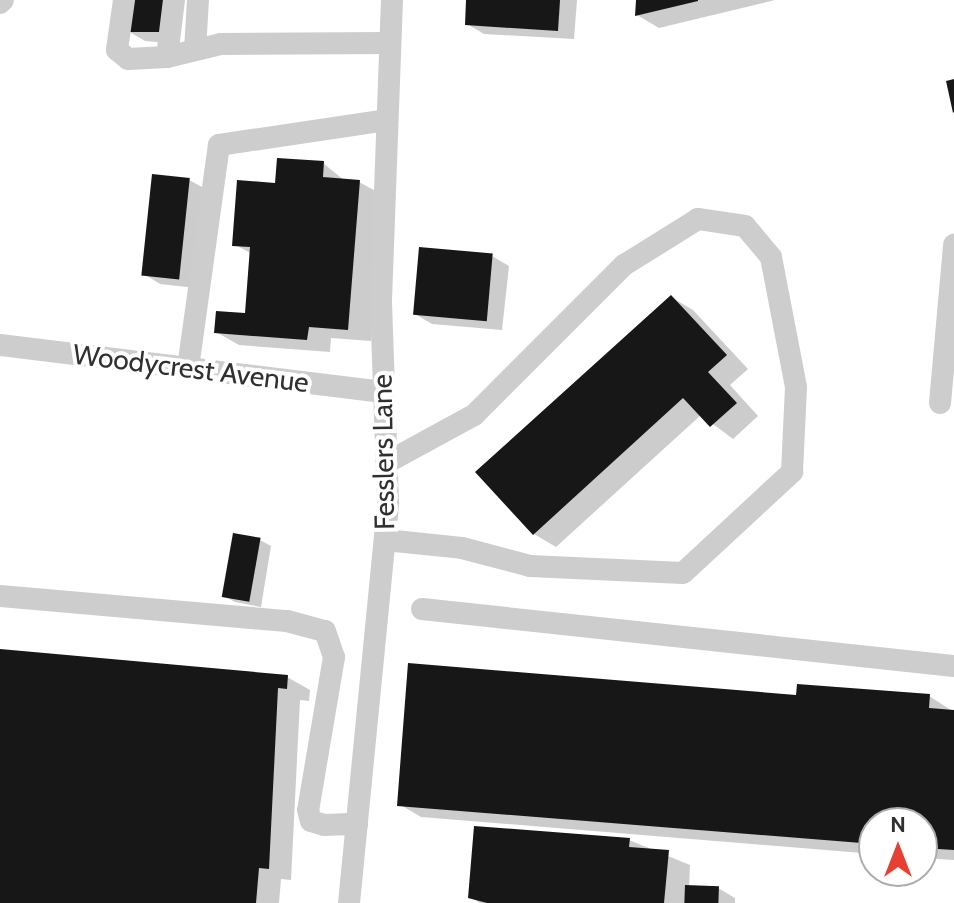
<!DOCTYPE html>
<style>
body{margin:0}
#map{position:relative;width:954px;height:903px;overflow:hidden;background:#fff;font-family:Cabin,sans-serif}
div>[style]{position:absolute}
.shadow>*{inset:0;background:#0003}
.building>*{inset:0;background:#171717;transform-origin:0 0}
.minor>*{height:22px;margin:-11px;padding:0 11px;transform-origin:11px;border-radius:11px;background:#cdcdcd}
span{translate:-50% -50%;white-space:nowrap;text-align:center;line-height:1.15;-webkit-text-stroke:8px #fff;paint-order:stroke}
.street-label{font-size:28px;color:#303030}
.north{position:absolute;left:858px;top:807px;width:80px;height:80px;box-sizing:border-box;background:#fff;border:2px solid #acacac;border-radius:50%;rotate:0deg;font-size:22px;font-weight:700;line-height:32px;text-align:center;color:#303030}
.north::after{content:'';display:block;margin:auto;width:28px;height:36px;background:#e73f32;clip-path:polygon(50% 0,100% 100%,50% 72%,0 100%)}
</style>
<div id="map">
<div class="shadow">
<div style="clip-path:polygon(132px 0,179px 44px,145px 41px,128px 31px)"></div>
<div style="clip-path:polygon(468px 0,577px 0,574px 39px,484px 34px,467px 24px)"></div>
<div style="clip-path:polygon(638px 0,775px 0,659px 28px,637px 15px)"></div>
<div style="clip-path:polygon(323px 163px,345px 181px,359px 182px,381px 194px,371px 341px,331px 338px,330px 352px,239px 345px,216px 332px,247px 315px,252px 254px,234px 244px,277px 185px)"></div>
<div style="clip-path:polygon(189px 180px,206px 189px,196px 288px,160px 284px,144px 274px)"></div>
<div style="clip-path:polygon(492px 256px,509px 266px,502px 330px,432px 324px,415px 314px)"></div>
<div style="clip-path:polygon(671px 297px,693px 310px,748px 369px,730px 385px,758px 416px,733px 439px,701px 415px,556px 547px,534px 534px)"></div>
<div style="clip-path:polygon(260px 540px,271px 546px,261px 607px,235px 602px,224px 596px)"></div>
<div style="clip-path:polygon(0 651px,287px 677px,310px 690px,309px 701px,300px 700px,291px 880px,281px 879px,279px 903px,0 903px)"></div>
<div style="clip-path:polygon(929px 696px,954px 712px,954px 860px,922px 858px,922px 823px,874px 823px,874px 854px,421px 817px,399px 804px,798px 697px)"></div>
<div style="clip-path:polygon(629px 840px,690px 865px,689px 887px,718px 888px,735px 898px,735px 903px,480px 903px,470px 897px)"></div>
</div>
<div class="building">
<div style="left:130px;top:0;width:36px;height:32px"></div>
<div style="clip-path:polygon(466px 0,560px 0,558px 31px,465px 25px)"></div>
<div style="clip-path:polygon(636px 0,698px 0,698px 1px,635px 16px)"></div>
<div style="clip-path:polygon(954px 79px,954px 112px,953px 113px,946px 81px)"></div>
<div style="clip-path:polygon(277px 158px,324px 161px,323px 177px,360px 180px,348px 330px,309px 327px,307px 340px,214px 333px,216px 311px,245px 313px,250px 247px,232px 246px,237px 180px,275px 183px)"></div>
<div style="left:152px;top:174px;width:38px;height:102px;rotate:6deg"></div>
<div style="left:419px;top:247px;width:74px;height:68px;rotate:5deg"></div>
<div style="clip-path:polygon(671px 295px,727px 355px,708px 372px,737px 403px,710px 427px,683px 398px,533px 535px,475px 472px)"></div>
<div style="left:233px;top:533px;width:28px;height:65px;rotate:10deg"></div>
<div style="clip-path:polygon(0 649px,288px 675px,287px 689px,278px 688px,269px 869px,259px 868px,256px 903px,0 903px)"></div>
<div style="clip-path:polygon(408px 663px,796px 695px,797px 684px,930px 694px,929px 708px,954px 710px,954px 850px,922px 848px,922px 823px,874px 823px,874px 844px,397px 806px)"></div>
<div style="clip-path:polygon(474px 826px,630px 838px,629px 847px,669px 850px,664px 903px,487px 903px,468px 898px)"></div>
<div style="left:685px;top:885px;width:34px;height:18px;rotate:2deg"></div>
</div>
<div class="minor">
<div style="left:124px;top:0;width:50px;rotate:98deg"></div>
<div style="left:117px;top:50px;width:14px;rotate:39deg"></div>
<div style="left:128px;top:59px;width:39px;rotate:-3deg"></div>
<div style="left:167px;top:57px;width:56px;rotate:-13.5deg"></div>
<div style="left:221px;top:44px;width:168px;rotate:-0.3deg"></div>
<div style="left:0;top:3px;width:4px;rotate:-45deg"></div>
<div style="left:195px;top:50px;width:50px;rotate:-86.6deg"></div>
<div style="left:167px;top:57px;width:57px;rotate:-83deg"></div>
<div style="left:0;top:345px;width:386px;rotate:7deg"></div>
<div style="left:188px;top:368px;width:225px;rotate:-82.1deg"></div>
<div style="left:219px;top:145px;width:169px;rotate:-8.5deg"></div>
<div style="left:940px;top:403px;width:159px;rotate:-84.9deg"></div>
<div style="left:385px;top:540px;width:77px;rotate:5.9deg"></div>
<div style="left:462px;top:548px;width:70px;rotate:14.8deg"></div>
<div style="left:530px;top:566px;width:153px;rotate:2.6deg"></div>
<div style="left:683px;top:573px;width:149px;rotate:-42.8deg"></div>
<div style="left:792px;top:472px;width:85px;rotate:-87.3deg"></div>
<div style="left:796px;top:387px;width:132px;rotate:-100.9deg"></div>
<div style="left:771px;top:257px;width:40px;rotate:-130deg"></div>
<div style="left:745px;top:226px;width:48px;rotate:-171.5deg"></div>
<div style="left:698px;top:219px;width:87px;rotate:148.1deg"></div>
<div style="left:624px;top:265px;width:212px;rotate:135deg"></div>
<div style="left:474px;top:415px;width:100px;rotate:151.4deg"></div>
<div style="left:0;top:596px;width:288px;rotate:5deg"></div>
<div style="left:287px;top:621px;width:39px;rotate:15deg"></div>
<div style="left:325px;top:631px;width:28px;rotate:71deg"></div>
<div style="left:334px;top:657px;width:155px;rotate:99.6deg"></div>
<div style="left:308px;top:810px;width:11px;rotate:75deg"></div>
<div style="left:311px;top:821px;width:14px;rotate:17deg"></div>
<div style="left:324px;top:825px;width:33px;rotate:-2deg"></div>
<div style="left:422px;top:609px;width:535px;rotate:6.12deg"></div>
<div style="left:349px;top:903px;width:402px;rotate:-84.4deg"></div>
<div style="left:388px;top:503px;width:203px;rotate:-92deg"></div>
<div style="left:381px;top:300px;width:300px;rotate:-87.9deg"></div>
</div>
<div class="street-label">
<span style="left:191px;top:368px;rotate:7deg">Woodycrest Avenue</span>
<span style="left:383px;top:452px;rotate:-91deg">Fesslers Lane</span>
</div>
<div class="north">N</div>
</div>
